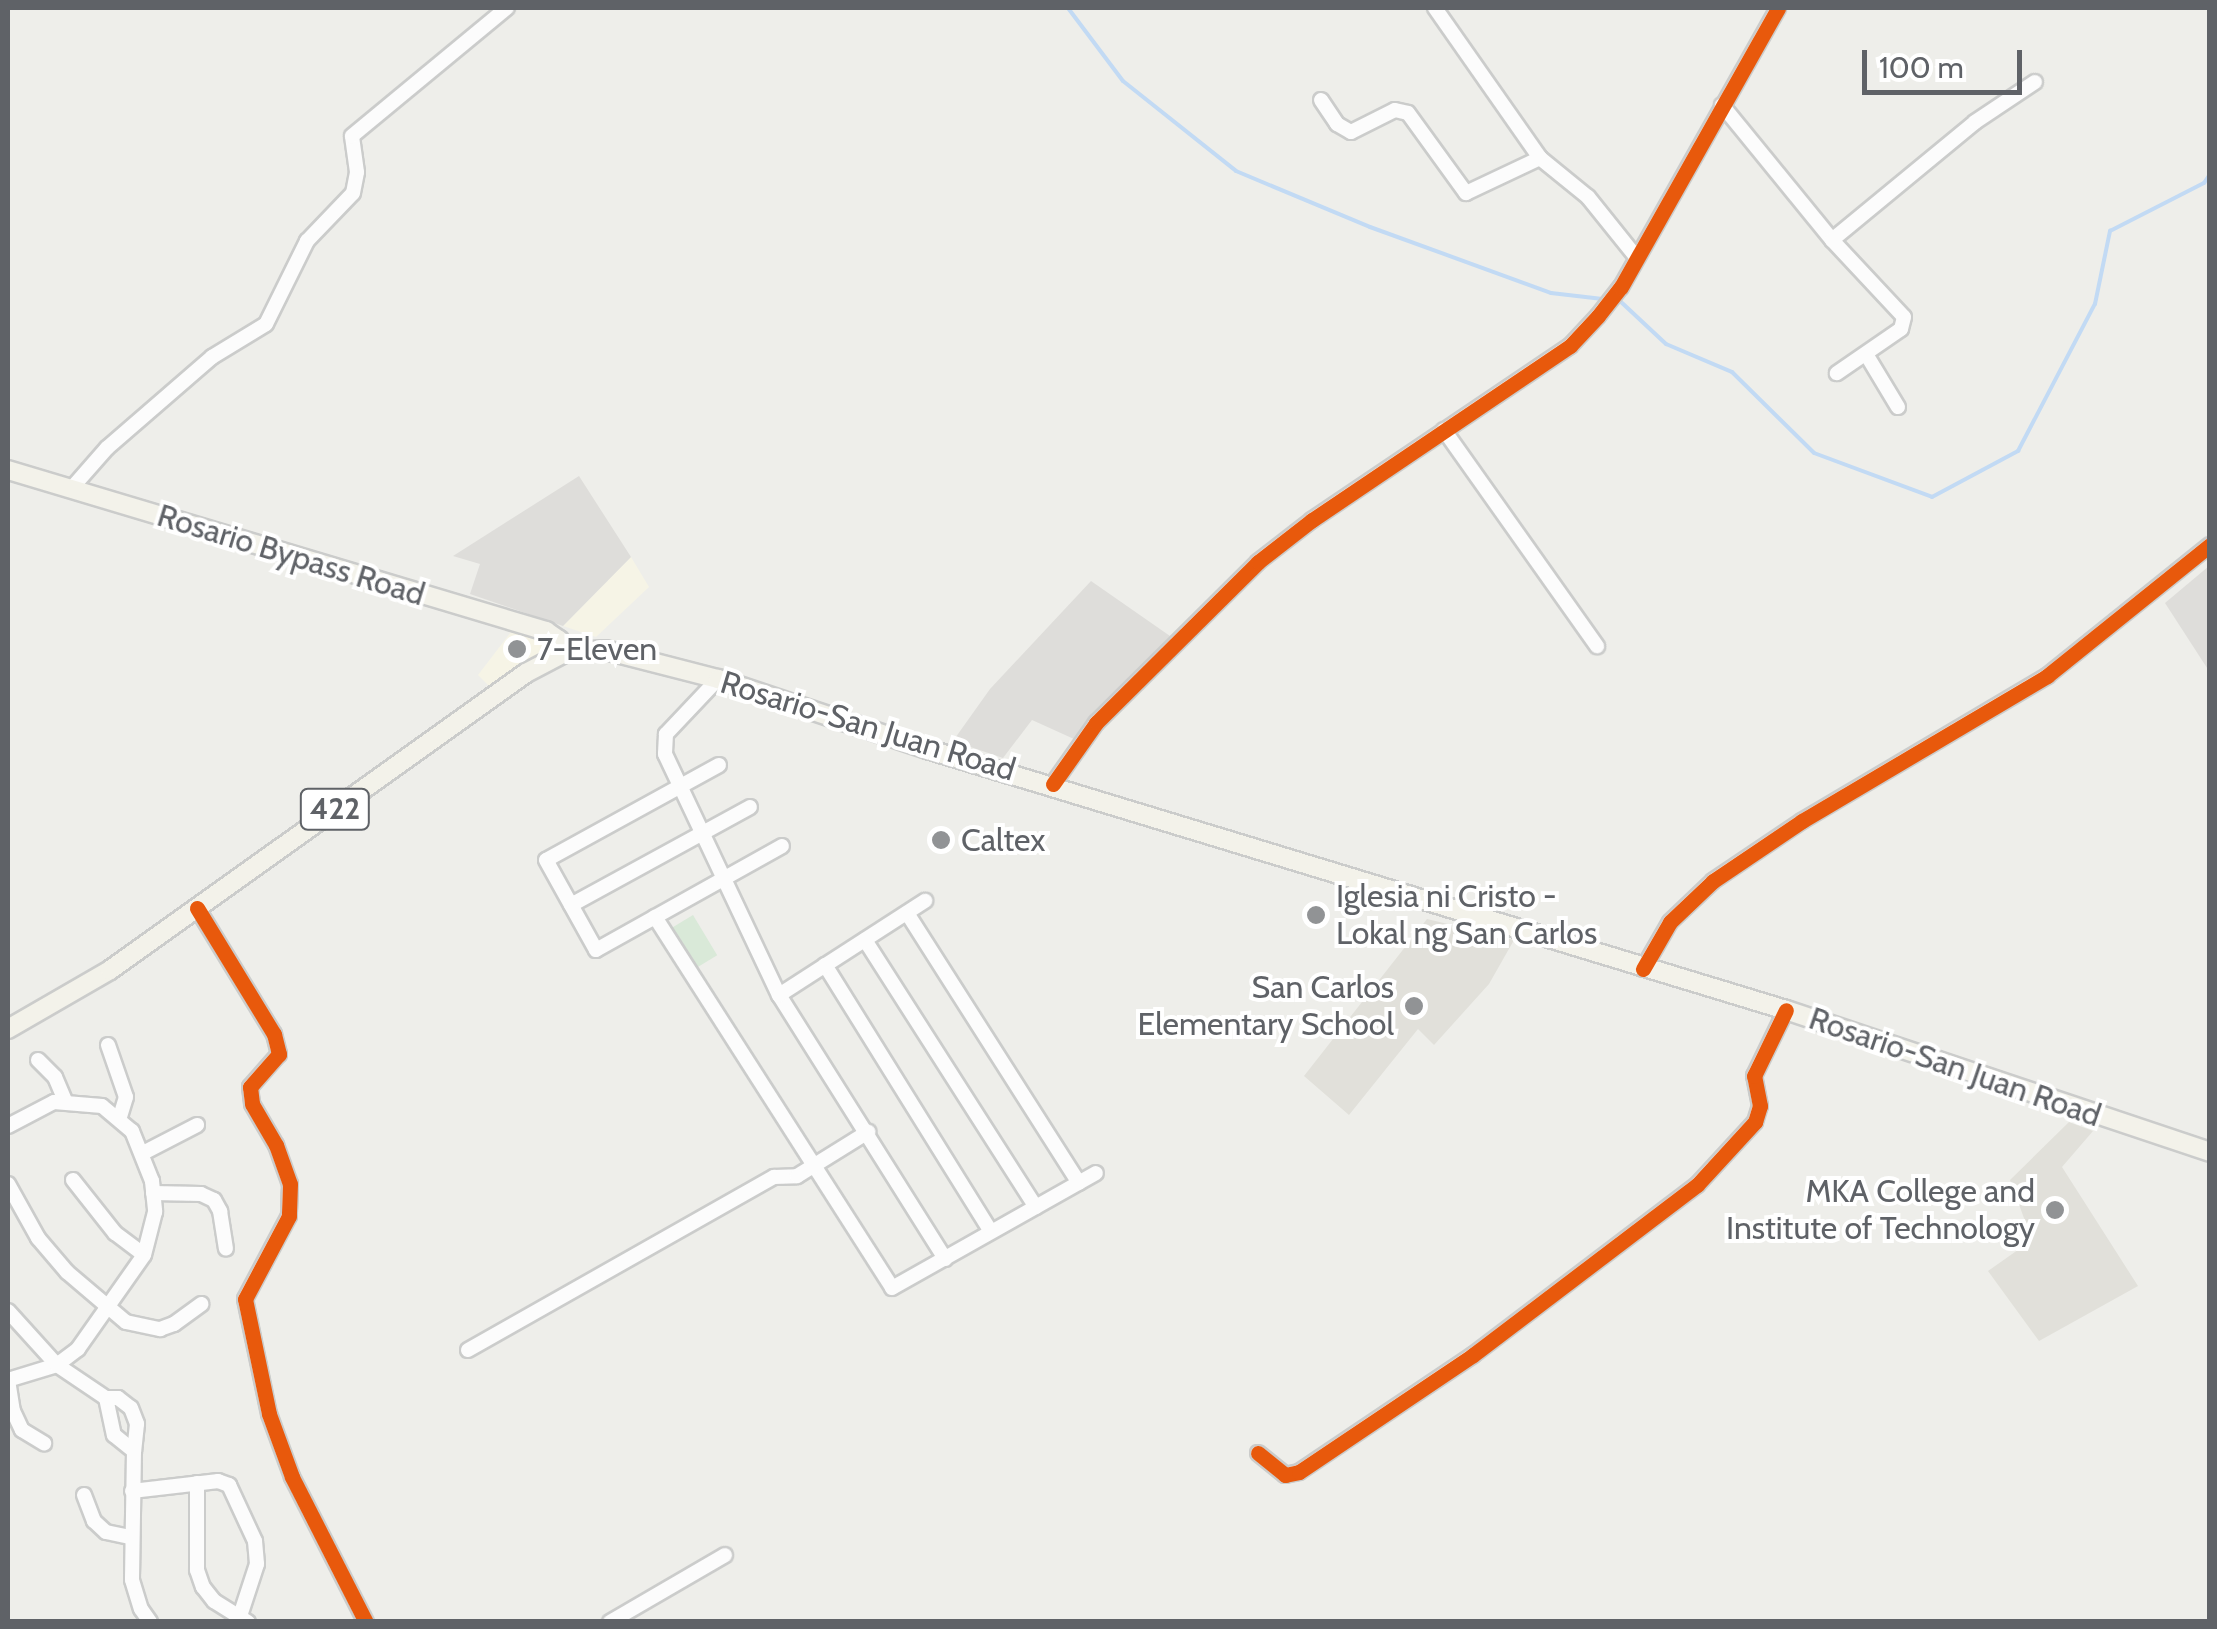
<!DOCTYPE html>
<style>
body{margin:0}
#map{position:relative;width:2217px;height:1629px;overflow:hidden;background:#eeeeea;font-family:Cabin,sans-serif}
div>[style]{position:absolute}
.commercial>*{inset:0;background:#f6f4e6}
.industrial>*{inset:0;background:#deddda}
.education>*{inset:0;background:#e1e0da}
.green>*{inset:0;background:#d9e9d8;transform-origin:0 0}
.stream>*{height:4px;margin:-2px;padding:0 2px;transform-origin:2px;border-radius:2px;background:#c2daf4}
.roads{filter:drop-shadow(2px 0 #cbcccb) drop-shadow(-2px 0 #cbcccb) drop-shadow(0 2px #cbcccb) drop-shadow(0 -2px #cbcccb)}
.minor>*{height:14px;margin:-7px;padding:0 7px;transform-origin:7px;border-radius:7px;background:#fcfcfc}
.major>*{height:18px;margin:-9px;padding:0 9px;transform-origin:9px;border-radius:9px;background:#f3f2ea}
.cycleway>*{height:15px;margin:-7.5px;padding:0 7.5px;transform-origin:7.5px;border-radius:7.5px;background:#e8590c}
.dots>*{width:28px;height:28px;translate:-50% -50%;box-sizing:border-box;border:5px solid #fff;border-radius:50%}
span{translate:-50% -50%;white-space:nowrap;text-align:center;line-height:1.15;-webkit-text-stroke:8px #fff;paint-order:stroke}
.shield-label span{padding:2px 8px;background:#fff;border:2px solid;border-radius:8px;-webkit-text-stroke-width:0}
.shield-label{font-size:30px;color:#5f6267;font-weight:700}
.street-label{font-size:32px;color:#5f6267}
.poi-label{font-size:32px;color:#5f6267}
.left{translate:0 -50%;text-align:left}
.right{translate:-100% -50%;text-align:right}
.frame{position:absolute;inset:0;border:10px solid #5f6267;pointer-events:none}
.scale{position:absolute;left:1862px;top:50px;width:160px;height:45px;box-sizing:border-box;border:5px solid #5f6267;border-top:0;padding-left:12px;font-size:30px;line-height:35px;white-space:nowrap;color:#5f6267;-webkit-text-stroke:8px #fff;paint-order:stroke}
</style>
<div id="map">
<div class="commercial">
<div style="clip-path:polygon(631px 557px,649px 587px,596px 637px,563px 626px)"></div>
<div style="clip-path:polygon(514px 628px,553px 643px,490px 687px,478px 675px)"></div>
</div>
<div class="industrial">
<div style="clip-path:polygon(579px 476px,631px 557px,563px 626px,470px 594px,480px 564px,453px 556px)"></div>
<div style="clip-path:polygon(2209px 566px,2209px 671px,2165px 603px)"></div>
<div style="clip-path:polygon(1091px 581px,1170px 636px,1074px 739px,1032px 720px,1003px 758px,953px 741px,990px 689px)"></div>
</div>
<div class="education">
<div style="clip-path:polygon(1427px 919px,1514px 940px,1489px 984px,1434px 1045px,1418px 1029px,1349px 1115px,1304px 1076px)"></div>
<div style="clip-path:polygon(2069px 1122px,2093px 1131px,2062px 1167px,2138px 1286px,2039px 1341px,1988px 1271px,2032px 1240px,2010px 1180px)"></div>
</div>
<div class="green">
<div style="left:693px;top:915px;width:47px;height:26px;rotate:59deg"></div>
</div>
<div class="stream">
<div style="left:1068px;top:8px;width:91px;rotate:53deg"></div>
<div style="left:1123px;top:81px;width:144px;rotate:38.5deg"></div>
<div style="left:1236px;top:171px;width:145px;rotate:22.7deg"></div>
<div style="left:1370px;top:227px;width:193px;rotate:20deg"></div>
<div style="left:1551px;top:293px;width:52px;rotate:6.6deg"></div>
<div style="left:1620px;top:301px;width:63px;rotate:43.1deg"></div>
<div style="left:1666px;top:344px;width:72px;rotate:23deg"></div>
<div style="left:1732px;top:372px;width:115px;rotate:44.6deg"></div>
<div style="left:1814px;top:453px;width:126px;rotate:20.4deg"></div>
<div style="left:1932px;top:497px;width:98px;rotate:-28.1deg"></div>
<div style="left:2018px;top:451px;width:166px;rotate:-62.4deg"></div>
<div style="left:2095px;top:304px;width:75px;rotate:-78.4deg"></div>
<div style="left:2110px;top:231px;width:106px;rotate:-27.1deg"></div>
<div style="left:2204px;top:183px;width:11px;rotate:-56deg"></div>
</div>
<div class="roads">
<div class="minor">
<div style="left:1435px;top:8px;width:183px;rotate:55deg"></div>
<div style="left:1540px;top:158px;width:62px;rotate:39.1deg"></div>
<div style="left:1588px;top:197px;width:78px;rotate:51.2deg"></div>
<div style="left:1321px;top:100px;width:29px;rotate:56deg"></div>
<div style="left:1337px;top:124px;width:16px;rotate:30deg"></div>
<div style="left:1351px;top:132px;width:49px;rotate:-26.6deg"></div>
<div style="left:1395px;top:110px;width:13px;rotate:13deg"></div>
<div style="left:1408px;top:113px;width:99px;rotate:54.1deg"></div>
<div style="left:1466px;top:193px;width:82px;rotate:-25.3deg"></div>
<div style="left:1722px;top:105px;width:174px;rotate:50.8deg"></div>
<div style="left:1832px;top:240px;width:105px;rotate:46.9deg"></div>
<div style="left:1904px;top:317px;width:12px;rotate:104deg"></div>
<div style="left:1901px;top:329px;width:78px;rotate:145.5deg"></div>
<div style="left:1832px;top:240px;width:185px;rotate:-39.5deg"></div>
<div style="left:1975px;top:122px;width:72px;rotate:-33.7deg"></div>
<div style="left:1866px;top:354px;width:62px;rotate:58.9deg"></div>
<div style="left:1444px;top:430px;width:265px;rotate:54.7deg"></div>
<div style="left:71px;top:489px;width:55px;rotate:-48.7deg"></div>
<div style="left:107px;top:448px;width:139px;rotate:-40.9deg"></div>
<div style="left:212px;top:357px;width:63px;rotate:-31.4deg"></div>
<div style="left:266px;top:324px;width:93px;rotate:-63.7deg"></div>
<div style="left:307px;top:241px;width:66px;rotate:-46.2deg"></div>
<div style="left:353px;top:193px;width:21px;rotate:-79deg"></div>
<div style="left:357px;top:172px;width:36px;rotate:-98deg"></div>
<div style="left:352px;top:136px;width:201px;rotate:-39.6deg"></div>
<div style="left:718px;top:679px;width:76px;rotate:133.4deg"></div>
<div style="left:666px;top:734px;width:20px;rotate:93deg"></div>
<div style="left:665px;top:754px;width:267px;rotate:64.7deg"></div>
<div style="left:779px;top:995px;width:312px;rotate:57.8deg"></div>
<div style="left:719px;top:765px;width:197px;rotate:151.2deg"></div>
<div style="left:546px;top:860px;width:103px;rotate:60.9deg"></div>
<div style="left:596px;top:950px;width:213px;rotate:-29.2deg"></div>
<div style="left:1053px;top:784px;width:75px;rotate:-54.8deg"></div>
<div style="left:1096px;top:723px;width:228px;rotate:-44.8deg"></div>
<div style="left:1258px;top:562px;width:68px;rotate:-37.9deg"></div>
<div style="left:1312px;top:520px;width:311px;rotate:-34deg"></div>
<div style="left:1570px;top:346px;width:41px;rotate:-47deg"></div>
<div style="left:1598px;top:316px;width:37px;rotate:-52deg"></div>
<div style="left:1621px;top:287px;width:320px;rotate:-60.6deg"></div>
<div style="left:571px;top:905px;width:204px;rotate:-28.7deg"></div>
<div style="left:197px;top:908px;width:148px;rotate:58.6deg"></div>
<div style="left:274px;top:1034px;width:21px;rotate:76deg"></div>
<div style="left:279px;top:1054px;width:44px;rotate:131.3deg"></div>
<div style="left:250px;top:1087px;width:17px;rotate:83deg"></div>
<div style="left:252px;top:1104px;width:48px;rotate:59.7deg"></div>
<div style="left:276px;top:1145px;width:41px;rotate:70.3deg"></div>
<div style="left:290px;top:1184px;width:32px;rotate:92deg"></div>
<div style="left:289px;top:1216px;width:94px;rotate:117.9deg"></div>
<div style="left:245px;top:1299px;width:117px;rotate:78.2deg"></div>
<div style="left:269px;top:1414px;width:67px;rotate:69.9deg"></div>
<div style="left:292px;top:1477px;width:163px;rotate:63deg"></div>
<div style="left:907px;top:913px;width:320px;rotate:57.5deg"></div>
<div style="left:655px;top:917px;width:440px;rotate:57.4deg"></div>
<div style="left:892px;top:1288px;width:234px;rotate:-29.4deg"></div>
<div style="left:865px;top:940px;width:317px;rotate:57.4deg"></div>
<div style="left:825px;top:965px;width:314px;rotate:58.1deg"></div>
<div style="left:1643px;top:969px;width:54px;rotate:-60.1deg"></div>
<div style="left:1670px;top:922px;width:59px;rotate:-43.6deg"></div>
<div style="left:1713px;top:881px;width:107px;rotate:-34deg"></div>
<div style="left:1802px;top:821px;width:285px;rotate:-30.6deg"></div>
<div style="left:2047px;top:676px;width:209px;rotate:-38.8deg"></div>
<div style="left:779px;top:995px;width:174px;rotate:-32.8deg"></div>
<div style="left:108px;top:1045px;width:55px;rotate:70.9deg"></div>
<div style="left:126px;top:1097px;width:21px;rotate:107deg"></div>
<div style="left:38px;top:1060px;width:24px;rotate:45deg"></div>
<div style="left:55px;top:1077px;width:25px;rotate:67deg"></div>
<div style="left:8px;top:1126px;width:52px;rotate:-27.6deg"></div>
<div style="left:54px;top:1102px;width:48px;rotate:4.8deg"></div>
<div style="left:102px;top:1106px;width:39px;rotate:40deg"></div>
<div style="left:132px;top:1131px;width:54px;rotate:68.2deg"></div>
<div style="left:152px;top:1181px;width:31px;rotate:84deg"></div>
<div style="left:155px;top:1212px;width:44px;rotate:104.3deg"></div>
<div style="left:144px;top:1255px;width:115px;rotate:125.1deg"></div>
<div style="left:78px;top:1349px;width:26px;rotate:143deg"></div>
<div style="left:57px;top:1365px;width:51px;rotate:163deg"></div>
<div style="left:143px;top:1153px;width:61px;rotate:-27.4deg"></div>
<div style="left:73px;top:1180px;width:68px;rotate:51.6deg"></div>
<div style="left:115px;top:1233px;width:36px;rotate:37deg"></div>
<div style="left:8px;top:1184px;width:62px;rotate:60.9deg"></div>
<div style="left:38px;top:1238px;width:45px;rotate:49.5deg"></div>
<div style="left:67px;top:1272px;width:77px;rotate:40.3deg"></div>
<div style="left:126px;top:1322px;width:35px;rotate:12deg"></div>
<div style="left:160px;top:1329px;width:15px;rotate:-20deg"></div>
<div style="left:174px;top:1324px;width:34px;rotate:-36deg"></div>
<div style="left:153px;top:1193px;width:48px;rotate:1.2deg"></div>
<div style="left:201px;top:1194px;width:14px;rotate:25deg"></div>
<div style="left:214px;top:1200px;width:13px;rotate:61deg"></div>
<div style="left:220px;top:1211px;width:38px;rotate:81deg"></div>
<div style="left:8px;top:1311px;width:73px;rotate:47.8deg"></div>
<div style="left:57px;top:1365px;width:59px;rotate:34deg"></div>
<div style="left:106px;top:1398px;width:38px;rotate:78deg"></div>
<div style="left:114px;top:1435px;width:26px;rotate:39deg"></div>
<div style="left:134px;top:1451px;width:129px;rotate:90.9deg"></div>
<div style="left:132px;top:1580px;width:30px;rotate:73deg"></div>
<div style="left:141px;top:1609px;width:16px;rotate:55deg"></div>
<div style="left:468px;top:1350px;width:352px;rotate:-29.5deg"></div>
<div style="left:774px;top:1177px;width:23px;rotate:-2deg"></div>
<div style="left:797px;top:1176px;width:84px;rotate:-31.8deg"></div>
<div style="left:8px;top:1380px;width:31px;rotate:81deg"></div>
<div style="left:13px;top:1411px;width:21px;rotate:65deg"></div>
<div style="left:22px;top:1430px;width:26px;rotate:31deg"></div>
<div style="left:106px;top:1398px;width:12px"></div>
<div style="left:118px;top:1398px;width:16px;rotate:38deg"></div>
<div style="left:131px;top:1408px;width:17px;rotate:69deg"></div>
<div style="left:137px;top:1424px;width:27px;rotate:96deg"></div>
<div style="left:1258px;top:1453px;width:35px;rotate:39deg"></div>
<div style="left:1285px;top:1475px;width:14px;rotate:-12deg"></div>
<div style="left:1299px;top:1472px;width:210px;rotate:-33.9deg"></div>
<div style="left:1473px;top:1355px;width:281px;rotate:-37.2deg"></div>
<div style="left:1697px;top:1185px;width:86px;rotate:-47.4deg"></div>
<div style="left:1755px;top:1122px;width:17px;rotate:-73deg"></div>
<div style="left:1760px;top:1106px;width:31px;rotate:-101deg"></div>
<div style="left:1754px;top:1076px;width:73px;rotate:-64.1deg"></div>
<div style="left:197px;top:1483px;width:87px;rotate:90deg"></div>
<div style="left:197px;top:1570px;width:18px;rotate:71deg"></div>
<div style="left:203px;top:1587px;width:18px;rotate:52deg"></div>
<div style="left:214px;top:1601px;width:40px;rotate:32deg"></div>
<div style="left:132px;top:1491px;width:87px;rotate:-6.6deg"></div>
<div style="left:218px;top:1481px;width:12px;rotate:20deg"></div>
<div style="left:229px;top:1485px;width:62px;rotate:65.1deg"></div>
<div style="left:255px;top:1541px;width:23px;rotate:85deg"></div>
<div style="left:257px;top:1564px;width:55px;rotate:108.1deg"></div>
<div style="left:84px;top:1495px;width:28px;rotate:69deg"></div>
<div style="left:94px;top:1521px;width:16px;rotate:43deg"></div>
<div style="left:106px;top:1532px;width:25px;rotate:12deg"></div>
<div style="left:610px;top:1622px;width:133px;rotate:-30.2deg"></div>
</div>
<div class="major">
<div style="left:8px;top:470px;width:562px;rotate:16.66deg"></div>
<div style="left:546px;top:631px;width:16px;rotate:35deg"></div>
<div style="left:559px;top:640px;width:14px;rotate:69deg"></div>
<div style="left:8px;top:1029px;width:118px;rotate:-30deg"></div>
<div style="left:110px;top:970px;width:511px;rotate:-35.52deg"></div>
<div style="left:526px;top:673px;width:43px;rotate:-27.8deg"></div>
<div style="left:564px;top:653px;width:41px;rotate:-4.2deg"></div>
<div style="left:605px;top:650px;width:117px;rotate:14.4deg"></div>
<div style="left:718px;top:679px;width:220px;rotate:18.5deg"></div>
<div style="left:927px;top:749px;width:898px;rotate:16.9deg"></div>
<div style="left:1786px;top:1010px;width:447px;rotate:18.5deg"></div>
</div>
</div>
<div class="cycleway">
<div style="left:1053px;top:784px;width:75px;rotate:-54.8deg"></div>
<div style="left:1096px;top:723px;width:228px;rotate:-44.8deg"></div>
<div style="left:1258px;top:562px;width:68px;rotate:-37.9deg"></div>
<div style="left:1312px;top:520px;width:311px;rotate:-34deg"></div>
<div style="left:1570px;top:346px;width:41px;rotate:-47deg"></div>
<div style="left:1598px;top:316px;width:37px;rotate:-52deg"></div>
<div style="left:1621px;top:287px;width:320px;rotate:-60.6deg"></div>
<div style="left:197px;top:908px;width:148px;rotate:58.6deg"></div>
<div style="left:274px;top:1034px;width:21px;rotate:76deg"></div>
<div style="left:279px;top:1054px;width:44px;rotate:131.3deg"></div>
<div style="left:250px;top:1087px;width:17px;rotate:83deg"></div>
<div style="left:252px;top:1104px;width:48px;rotate:59.7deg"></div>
<div style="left:276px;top:1145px;width:41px;rotate:70.3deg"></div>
<div style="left:290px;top:1184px;width:32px;rotate:92deg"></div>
<div style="left:289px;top:1216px;width:94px;rotate:117.9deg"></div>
<div style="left:245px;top:1299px;width:117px;rotate:78.2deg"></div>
<div style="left:269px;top:1414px;width:67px;rotate:69.9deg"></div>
<div style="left:292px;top:1477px;width:163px;rotate:63deg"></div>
<div style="left:1643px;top:969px;width:54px;rotate:-60.1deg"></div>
<div style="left:1670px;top:922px;width:59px;rotate:-43.6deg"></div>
<div style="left:1713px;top:881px;width:107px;rotate:-34deg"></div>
<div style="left:1802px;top:821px;width:285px;rotate:-30.6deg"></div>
<div style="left:2047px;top:676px;width:209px;rotate:-38.8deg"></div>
<div style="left:1258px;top:1453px;width:35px;rotate:39deg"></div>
<div style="left:1285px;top:1475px;width:14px;rotate:-12deg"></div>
<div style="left:1299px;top:1472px;width:210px;rotate:-33.9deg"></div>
<div style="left:1473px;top:1355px;width:281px;rotate:-37.2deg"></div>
<div style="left:1697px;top:1185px;width:86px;rotate:-47.4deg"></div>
<div style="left:1755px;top:1122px;width:17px;rotate:-73deg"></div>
<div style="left:1760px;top:1106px;width:31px;rotate:-101deg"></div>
<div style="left:1754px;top:1076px;width:73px;rotate:-64.1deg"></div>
</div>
<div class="dots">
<div style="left:517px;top:649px;background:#919395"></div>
<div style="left:941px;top:840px;background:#919395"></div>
<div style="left:1316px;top:915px;background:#919395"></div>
<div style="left:1414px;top:1006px;background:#919395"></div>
<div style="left:2055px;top:1210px;background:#919395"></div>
</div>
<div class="shield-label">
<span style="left:335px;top:809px">422</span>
</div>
<div class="street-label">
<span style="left:291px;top:555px;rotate:17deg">Rosario Bypass Road</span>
<span style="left:868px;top:726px;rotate:17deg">Rosario-San Juan Road</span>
<span style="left:1955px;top:1067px;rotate:19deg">Rosario-San Juan Road</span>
</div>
<div class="poi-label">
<span class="left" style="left:537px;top:649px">7-Eleven</span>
<span class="left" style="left:961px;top:840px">Caltex</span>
<span class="left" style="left:1336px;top:915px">Iglesia ni Cristo -<br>Lokal ng San Carlos</span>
<span class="right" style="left:1394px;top:1006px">San Carlos<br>Elementary School</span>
<span class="right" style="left:2035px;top:1210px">MKA College and<br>Institute of Technology</span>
</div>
<div class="frame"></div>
<div class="scale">100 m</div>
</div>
